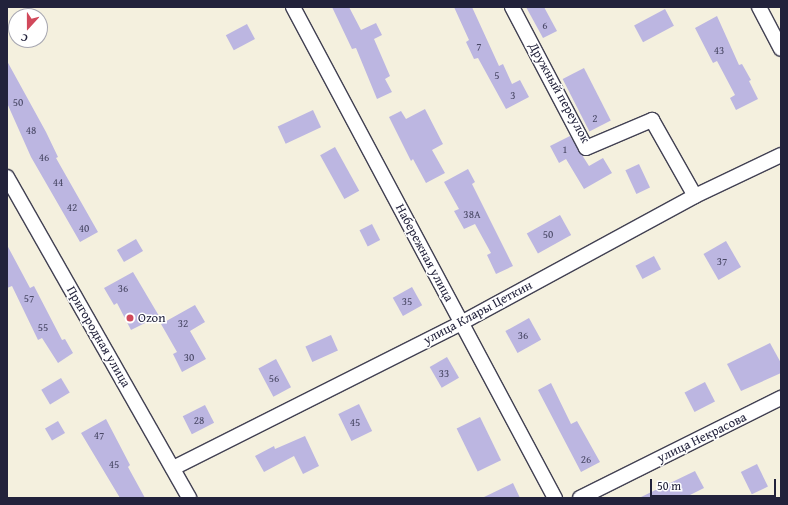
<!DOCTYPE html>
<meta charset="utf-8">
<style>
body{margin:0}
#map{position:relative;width:788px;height:505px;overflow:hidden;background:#f4f0de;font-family:"Gentium Book Plus",serif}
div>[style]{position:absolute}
.building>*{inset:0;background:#bcb6e1;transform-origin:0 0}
.roads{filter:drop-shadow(1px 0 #424153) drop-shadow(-1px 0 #424153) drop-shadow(0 1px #424153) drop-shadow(0 -1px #424153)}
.street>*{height:14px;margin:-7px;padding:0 7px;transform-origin:7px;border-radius:7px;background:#fff}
.dots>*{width:11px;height:11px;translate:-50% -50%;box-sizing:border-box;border:2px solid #fff;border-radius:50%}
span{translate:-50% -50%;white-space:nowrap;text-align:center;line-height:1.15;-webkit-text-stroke:3px #fff;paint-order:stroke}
.number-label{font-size:11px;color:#484764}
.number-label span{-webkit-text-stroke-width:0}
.street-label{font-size:13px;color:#22223b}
.poi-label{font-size:13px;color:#22223b}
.left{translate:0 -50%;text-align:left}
.frame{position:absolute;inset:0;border:8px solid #22223b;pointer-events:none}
.north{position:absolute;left:8px;top:8px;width:40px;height:40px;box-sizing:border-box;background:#fff;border:1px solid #a7a7b1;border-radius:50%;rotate:201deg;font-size:11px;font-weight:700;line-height:16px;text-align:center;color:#22223b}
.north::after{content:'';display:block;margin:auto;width:14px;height:18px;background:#d1495b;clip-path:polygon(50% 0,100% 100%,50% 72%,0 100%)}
.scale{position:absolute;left:650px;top:479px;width:126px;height:18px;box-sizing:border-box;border:2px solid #22223b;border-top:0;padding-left:5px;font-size:12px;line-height:14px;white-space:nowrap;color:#22223b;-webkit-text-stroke:3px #fff;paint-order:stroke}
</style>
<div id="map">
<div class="building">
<div style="clip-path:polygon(332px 7px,349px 7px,361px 30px,376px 23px,382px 35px,374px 39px,390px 76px,385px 79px,392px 92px,377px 99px,356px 48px,352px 49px)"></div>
<div style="clip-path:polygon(454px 7px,472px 7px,499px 66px,503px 64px,512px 84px,520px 80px,529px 97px,506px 109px,478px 58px,474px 59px,466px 42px,469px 40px)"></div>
<div style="clip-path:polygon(526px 7px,544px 7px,557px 31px,543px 38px)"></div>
<div style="left:665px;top:9px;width:19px;height:35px;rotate:62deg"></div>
<div style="clip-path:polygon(717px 16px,739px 65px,742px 64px,751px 80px,749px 81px,758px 99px,736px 110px,730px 98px,735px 95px,717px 61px,713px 63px,695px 28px)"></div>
<div style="left:247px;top:24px;width:17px;height:24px;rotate:62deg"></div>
<div style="clip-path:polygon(7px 61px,46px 132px,58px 157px,56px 158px,98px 232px,80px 242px,31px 157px,7px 103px)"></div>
<div style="left:584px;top:68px;width:59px;height:24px;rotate:63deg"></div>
<div style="clip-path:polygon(425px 109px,443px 144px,432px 150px,445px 173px,426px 183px,413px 159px,411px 161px,389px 117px,401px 111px,406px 119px)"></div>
<div style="left:313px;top:110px;width:19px;height:39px;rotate:65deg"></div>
<div style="clip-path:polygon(570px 136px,589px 166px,603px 158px,612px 173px,584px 189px,566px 159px,559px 163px,550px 146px)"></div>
<div style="left:335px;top:147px;width:50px;height:17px;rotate:61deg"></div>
<div style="left:639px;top:164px;width:26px;height:15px;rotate:65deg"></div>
<div style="clip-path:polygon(468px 169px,475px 182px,472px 184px,513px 266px,496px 274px,487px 255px,491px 253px,475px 224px,464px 229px,454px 211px,459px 209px,444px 182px)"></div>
<div style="left:560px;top:215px;width:23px;height:38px;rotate:61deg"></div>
<div style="left:372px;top:224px;width:18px;height:14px;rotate:63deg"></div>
<div style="left:136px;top:239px;width:14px;height:22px;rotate:60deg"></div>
<div style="left:726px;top:241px;width:30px;height:26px;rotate:60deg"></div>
<div style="clip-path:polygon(7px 245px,30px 288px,34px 286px,62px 340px,65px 339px,73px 353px,58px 363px,42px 338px,38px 340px,12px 286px,7px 288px)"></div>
<div style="left:654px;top:256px;width:15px;height:21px;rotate:62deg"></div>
<div style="clip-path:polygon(133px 272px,159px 316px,131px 330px,117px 303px,114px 305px,104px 288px)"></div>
<div style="left:412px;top:287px;width:21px;height:22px;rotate:61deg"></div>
<div style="clip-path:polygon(195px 305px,205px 322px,190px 331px,206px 359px,182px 372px,173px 354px,177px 352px,161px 324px)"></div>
<div style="left:529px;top:318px;width:25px;height:27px;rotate:61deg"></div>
<div style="left:331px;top:335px;width:17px;height:28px;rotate:66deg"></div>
<div style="clip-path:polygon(770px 343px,781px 363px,781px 373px,741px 391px,727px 364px)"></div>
<div style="left:447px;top:357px;width:24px;height:20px;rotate:60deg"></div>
<div style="left:276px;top:359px;width:32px;height:20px;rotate:62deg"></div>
<div style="left:61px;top:378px;width:17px;height:23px;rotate:59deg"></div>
<div style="left:705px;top:382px;width:22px;height:23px;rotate:63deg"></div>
<div style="clip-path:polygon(551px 383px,571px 424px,577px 421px,600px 462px,581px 472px,538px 390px)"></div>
<div style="left:359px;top:404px;width:30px;height:23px;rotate:64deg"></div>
<div style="left:205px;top:405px;width:20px;height:25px;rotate:63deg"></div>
<div style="left:480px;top:417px;width:48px;height:26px;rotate:64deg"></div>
<div style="clip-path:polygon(106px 419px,130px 465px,128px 467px,145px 498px,120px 498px,81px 433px)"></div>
<div style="left:58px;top:421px;width:14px;height:15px;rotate:60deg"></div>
<div style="clip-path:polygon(305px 436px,319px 466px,303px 474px,294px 456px,264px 472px,255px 456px,274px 446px,275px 449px)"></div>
<div style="left:757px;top:464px;width:25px;height:18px;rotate:64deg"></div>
<div style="clip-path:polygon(695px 471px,704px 488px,684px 498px,639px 498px)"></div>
<div style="clip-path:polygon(513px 483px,520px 498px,482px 498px)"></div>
</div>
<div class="roads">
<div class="street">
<div style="left:293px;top:7px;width:557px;rotate:61.92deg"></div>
<div style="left:512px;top:7px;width:159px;rotate:62.3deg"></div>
<div style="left:586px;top:148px;width:72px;rotate:-23deg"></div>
<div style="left:652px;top:120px;width:87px;rotate:60.5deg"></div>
<div style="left:759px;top:7px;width:47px;rotate:62.4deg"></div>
<div style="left:7px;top:177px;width:369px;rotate:60.4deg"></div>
<div style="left:173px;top:468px;width:322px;rotate:-26.7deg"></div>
<div style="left:461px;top:323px;width:266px;rotate:-28.5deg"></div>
<div style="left:695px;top:196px;width:95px;rotate:-25.5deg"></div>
<div style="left:580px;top:498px;width:225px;rotate:-26.5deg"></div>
</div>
</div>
<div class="dots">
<div style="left:130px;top:318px;background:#d1495b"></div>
</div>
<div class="number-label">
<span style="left:545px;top:25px">6</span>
<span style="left:479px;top:46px">7</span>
<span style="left:719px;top:50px">43</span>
<span style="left:497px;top:75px">5</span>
<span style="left:513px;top:95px">3</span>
<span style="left:18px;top:102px">50</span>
<span style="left:595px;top:118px">2</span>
<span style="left:31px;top:130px">48</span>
<span style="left:565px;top:149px">1</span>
<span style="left:44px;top:157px">46</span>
<span style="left:58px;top:182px">44</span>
<span style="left:72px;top:207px">42</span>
<span style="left:472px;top:214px">38А</span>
<span style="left:84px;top:228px">40</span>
<span style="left:548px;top:234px">50</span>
<span style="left:722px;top:261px">37</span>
<span style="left:123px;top:288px">36</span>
<span style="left:29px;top:298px">57</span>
<span style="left:407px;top:301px">35</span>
<span style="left:183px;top:323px">32</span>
<span style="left:43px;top:327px">55</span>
<span style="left:523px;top:335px">36</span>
<span style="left:189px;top:357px">30</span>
<span style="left:444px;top:373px">33</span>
<span style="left:274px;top:378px">56</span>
<span style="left:199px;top:420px">28</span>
<span style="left:355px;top:422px">45</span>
<span style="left:99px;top:435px">47</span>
<span style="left:586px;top:459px">26</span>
<span style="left:114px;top:464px">45</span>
</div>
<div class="street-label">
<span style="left:559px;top:93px;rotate:61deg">Дружный переулок</span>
<span style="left:424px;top:253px;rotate:62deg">Набережная улица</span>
<span style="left:478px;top:313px;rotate:-28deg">улица Клары Цеткин</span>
<span style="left:98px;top:337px;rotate:60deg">Пригородная улица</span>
<span style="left:702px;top:438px;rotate:-26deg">улица Некрасова</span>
</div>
<div class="poi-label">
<span class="left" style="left:138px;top:318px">Ozon</span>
</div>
<div class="frame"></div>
<div class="north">С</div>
<div class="scale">50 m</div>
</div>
